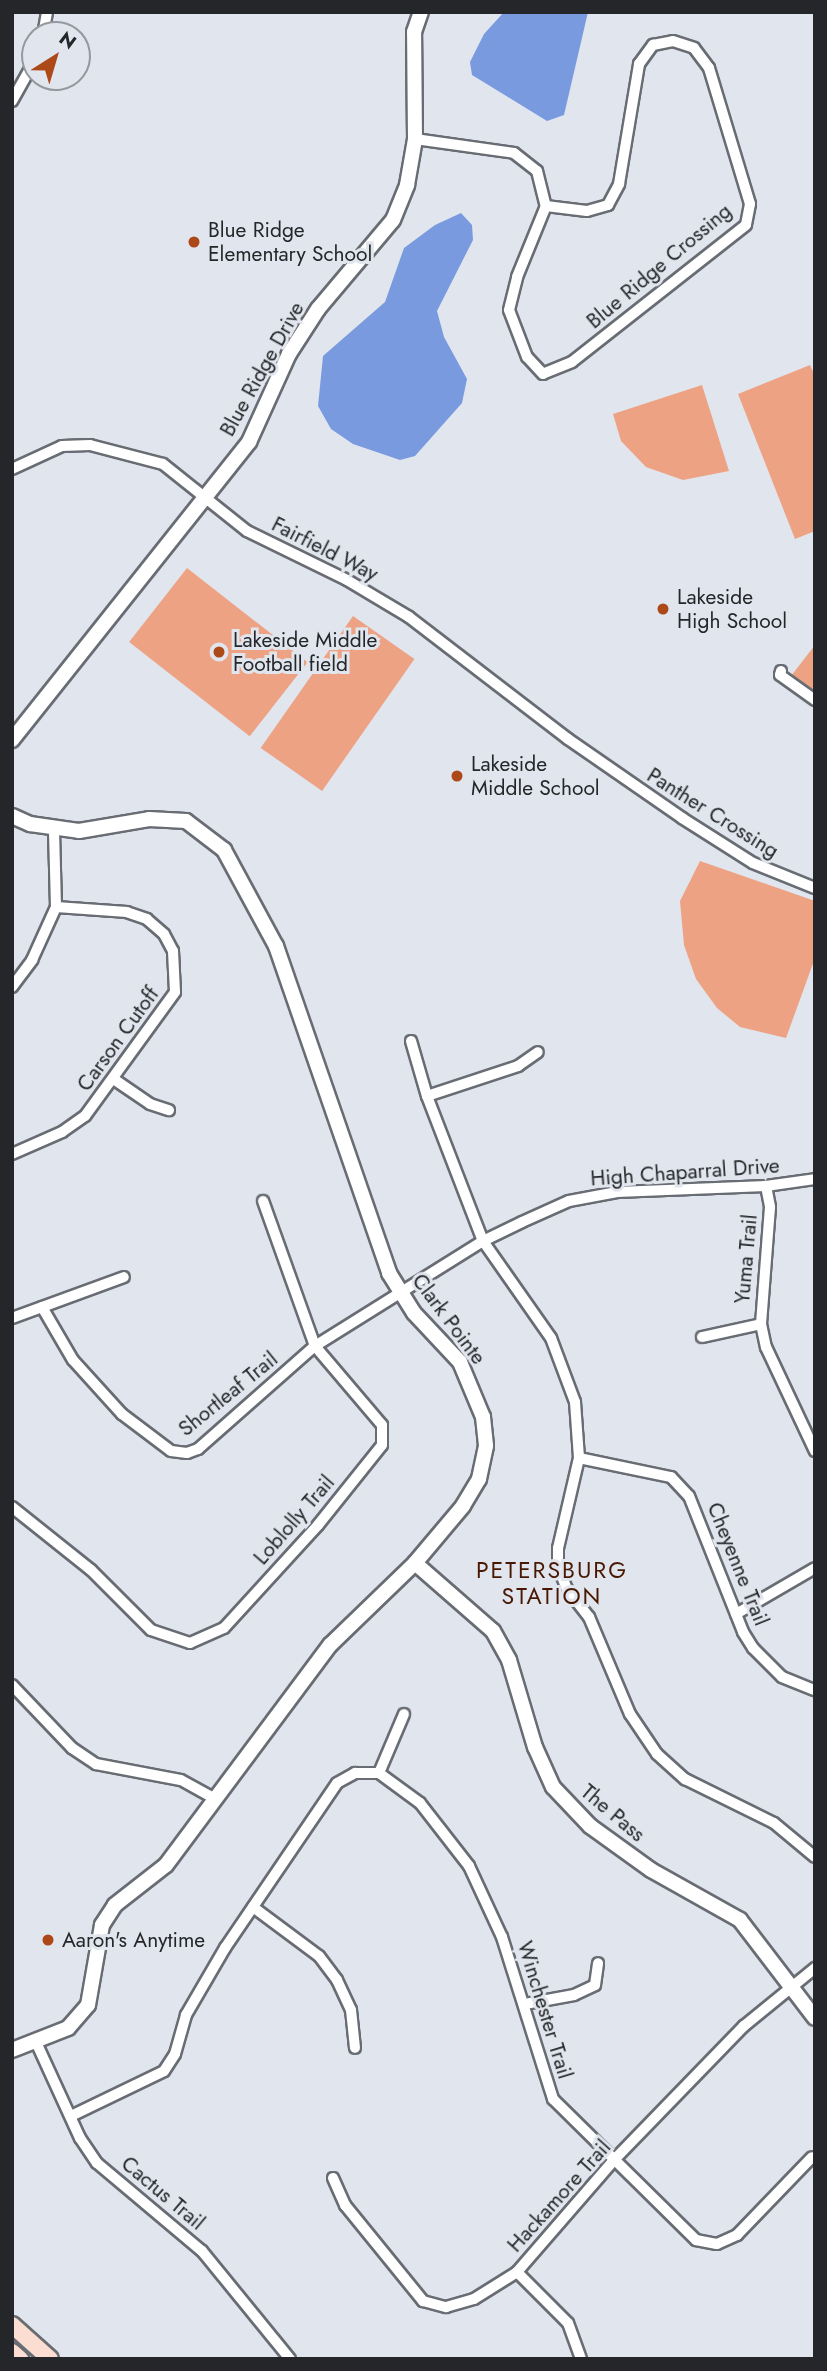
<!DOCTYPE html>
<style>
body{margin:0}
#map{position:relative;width:827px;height:2371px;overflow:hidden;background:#e1e5ed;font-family:Jost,sans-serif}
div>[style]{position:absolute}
.green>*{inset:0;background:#eda284;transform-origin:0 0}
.water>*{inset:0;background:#799adf}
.roads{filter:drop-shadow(2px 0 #686c73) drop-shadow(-2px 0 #686c73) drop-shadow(0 2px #686c73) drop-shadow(0 -2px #686c73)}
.street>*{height:10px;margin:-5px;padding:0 5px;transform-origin:5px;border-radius:5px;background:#fff}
.secondary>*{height:14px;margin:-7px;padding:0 7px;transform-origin:7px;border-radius:7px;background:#fff}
.primary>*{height:16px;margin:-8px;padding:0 8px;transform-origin:8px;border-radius:8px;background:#fbddd1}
.dots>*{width:19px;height:19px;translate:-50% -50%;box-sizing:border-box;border:4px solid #e1e5ed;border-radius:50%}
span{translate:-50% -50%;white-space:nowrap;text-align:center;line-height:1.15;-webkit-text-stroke:6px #e1e5ed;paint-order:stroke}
.poi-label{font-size:21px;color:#242629}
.left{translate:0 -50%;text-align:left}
.street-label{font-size:21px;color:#242629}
.neighbourhood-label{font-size:23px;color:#481803;letter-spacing:2px}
.frame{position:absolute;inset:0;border:14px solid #242629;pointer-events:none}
.north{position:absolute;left:21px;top:21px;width:70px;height:70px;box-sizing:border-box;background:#e1e5ed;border:2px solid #95999f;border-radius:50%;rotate:37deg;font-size:19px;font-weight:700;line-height:28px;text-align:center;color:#242629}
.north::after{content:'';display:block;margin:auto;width:24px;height:32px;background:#ad4819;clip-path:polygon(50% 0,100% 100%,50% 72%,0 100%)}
</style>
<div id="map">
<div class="green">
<div style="clip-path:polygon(810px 365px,815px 376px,815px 531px,795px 539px,738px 394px)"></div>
<div style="clip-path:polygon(702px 385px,729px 471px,683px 480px,646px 467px,621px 441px,613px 414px)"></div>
<div style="left:187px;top:568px;width:153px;height:94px;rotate:38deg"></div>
<div style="left:353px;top:616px;width:75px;height:161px;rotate:35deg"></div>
<div style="clip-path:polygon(815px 645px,815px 694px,791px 676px)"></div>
<div style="clip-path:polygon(700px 861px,815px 901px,815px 958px,786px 1038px,740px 1027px,717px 1008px,696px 979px,684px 945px,680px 901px)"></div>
</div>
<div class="water">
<div style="clip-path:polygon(504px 12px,588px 12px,564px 115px,547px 121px,472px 75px,470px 62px,484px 34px)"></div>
<div style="clip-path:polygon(461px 213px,472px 225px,473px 240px,437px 311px,444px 337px,467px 379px,462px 403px,415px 456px,400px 460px,353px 444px,331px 429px,318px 406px,323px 356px,385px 302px,404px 248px,435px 225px)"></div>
</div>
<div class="roads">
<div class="street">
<div style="left:43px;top:35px;width:23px;rotate:-80deg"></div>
<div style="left:673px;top:41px;width:22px;rotate:18deg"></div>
<div style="left:694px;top:48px;width:25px;rotate:53deg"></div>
<div style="left:709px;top:68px;width:142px;rotate:73.2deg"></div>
<div style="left:750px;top:204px;width:21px;rotate:101deg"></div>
<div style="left:746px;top:225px;width:221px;rotate:141.8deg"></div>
<div style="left:572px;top:362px;width:31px;rotate:158deg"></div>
<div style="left:543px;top:374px;width:23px;rotate:-133deg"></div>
<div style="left:527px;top:357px;width:50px;rotate:-111deg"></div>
<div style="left:509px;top:310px;width:34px;rotate:-76deg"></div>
<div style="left:517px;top:277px;width:77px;rotate:-67.8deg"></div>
<div style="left:546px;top:206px;width:41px;rotate:7deg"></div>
<div style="left:587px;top:211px;width:22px;rotate:-16deg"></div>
<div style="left:608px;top:205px;width:24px;rotate:-62deg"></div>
<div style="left:619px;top:184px;width:122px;rotate:-80.5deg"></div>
<div style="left:639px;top:64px;width:24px;rotate:-54deg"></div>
<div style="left:653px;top:45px;width:20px;rotate:-11deg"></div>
<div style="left:12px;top:101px;width:47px;rotate:-60.7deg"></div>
<div style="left:415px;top:139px;width:100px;rotate:8deg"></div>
<div style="left:514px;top:153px;width:29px;rotate:38deg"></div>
<div style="left:537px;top:171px;width:36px;rotate:76deg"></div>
<div style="left:12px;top:469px;width:55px;rotate:-24.7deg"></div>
<div style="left:62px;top:446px;width:28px;rotate:-2deg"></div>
<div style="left:90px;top:445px;width:75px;rotate:14.6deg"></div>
<div style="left:163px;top:464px;width:107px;rotate:38.6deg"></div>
<div style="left:247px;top:531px;width:111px;rotate:26.1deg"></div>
<div style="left:347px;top:580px;width:72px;rotate:30.8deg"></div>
<div style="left:409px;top:617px;width:200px;rotate:37.5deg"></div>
<div style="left:568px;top:739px;width:139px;rotate:34.7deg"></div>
<div style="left:682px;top:818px;width:84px;rotate:32.4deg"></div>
<div style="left:753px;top:863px;width:67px;rotate:22deg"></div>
<div style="left:781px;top:671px;width:4px;rotate:104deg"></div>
<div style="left:780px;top:675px;width:43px;rotate:35.5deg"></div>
<div style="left:12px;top:987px;width:34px;rotate:-53deg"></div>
<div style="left:32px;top:960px;width:58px;rotate:-65.6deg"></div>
<div style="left:56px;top:907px;width:79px;rotate:-91.5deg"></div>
<div style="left:411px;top:1041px;width:57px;rotate:73.8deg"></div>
<div style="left:427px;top:1096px;width:155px;rotate:68.9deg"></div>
<div style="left:483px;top:1241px;width:118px;rotate:55deg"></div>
<div style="left:551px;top:1338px;width:68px;rotate:69.4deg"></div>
<div style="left:575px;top:1402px;width:56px;rotate:85.9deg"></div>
<div style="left:579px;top:1458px;width:92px;rotate:103.1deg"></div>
<div style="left:558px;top:1548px;width:18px;rotate:90deg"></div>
<div style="left:558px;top:1566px;width:25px;rotate:69deg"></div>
<div style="left:567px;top:1589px;width:36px;rotate:52deg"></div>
<div style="left:589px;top:1617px;width:105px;rotate:67.1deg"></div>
<div style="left:630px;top:1714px;width:48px;rotate:56deg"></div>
<div style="left:657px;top:1754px;width:38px;rotate:42deg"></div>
<div style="left:685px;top:1779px;width:99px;rotate:26.3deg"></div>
<div style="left:774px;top:1823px;width:53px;rotate:39.7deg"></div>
<div style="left:115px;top:1080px;width:42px;rotate:34.4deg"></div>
<div style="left:150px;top:1104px;width:20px;rotate:18deg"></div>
<div style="left:427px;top:1096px;width:96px;rotate:-18.2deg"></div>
<div style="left:518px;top:1066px;width:24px;rotate:-35deg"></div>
<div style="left:12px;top:1154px;width:55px;rotate:-23.7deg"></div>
<div style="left:62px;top:1132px;width:28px;rotate:-35deg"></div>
<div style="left:85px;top:1116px;width:153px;rotate:-54deg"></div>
<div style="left:175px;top:992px;width:41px;rotate:-92.8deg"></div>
<div style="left:173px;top:951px;width:19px;rotate:-118deg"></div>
<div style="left:164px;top:934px;width:23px;rotate:-139deg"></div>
<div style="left:147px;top:919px;width:21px;rotate:-161deg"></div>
<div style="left:127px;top:912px;width:71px;rotate:-176deg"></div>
<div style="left:766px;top:1186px;width:21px;rotate:79deg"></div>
<div style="left:770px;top:1207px;width:117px;rotate:94.4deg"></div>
<div style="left:761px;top:1324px;width:24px;rotate:78deg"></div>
<div style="left:766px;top:1347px;width:115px;rotate:64.8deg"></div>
<div style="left:42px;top:1307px;width:61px;rotate:59.7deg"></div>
<div style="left:73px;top:1360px;width:73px;rotate:47.8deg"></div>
<div style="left:122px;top:1414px;width:61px;rotate:37.1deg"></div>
<div style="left:171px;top:1451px;width:16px;rotate:7deg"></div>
<div style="left:187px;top:1453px;width:12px;rotate:-20deg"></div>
<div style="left:198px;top:1449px;width:156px;rotate:-41.4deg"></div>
<div style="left:315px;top:1346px;width:198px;rotate:-32deg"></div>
<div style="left:483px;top:1241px;width:43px;rotate:-26deg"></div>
<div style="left:522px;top:1222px;width:51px;rotate:-24.1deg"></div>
<div style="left:569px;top:1201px;width:49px;rotate:-10.6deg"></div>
<div style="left:617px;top:1192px;width:149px;rotate:-2.3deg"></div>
<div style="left:766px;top:1186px;width:49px;rotate:-8.1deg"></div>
<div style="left:12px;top:1318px;width:119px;rotate:-20.1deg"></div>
<div style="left:702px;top:1337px;width:60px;rotate:-12.4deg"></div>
<div style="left:579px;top:1458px;width:94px;rotate:11.7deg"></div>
<div style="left:671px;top:1477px;width:26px;rotate:47deg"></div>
<div style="left:689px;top:1496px;width:146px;rotate:68.3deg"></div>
<div style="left:743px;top:1632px;width:19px;rotate:58deg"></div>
<div style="left:753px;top:1648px;width:41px;rotate:45deg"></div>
<div style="left:782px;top:1677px;width:35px;rotate:22deg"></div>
<div style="left:12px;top:1507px;width:101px;rotate:38.6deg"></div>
<div style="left:91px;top:1570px;width:85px;rotate:45deg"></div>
<div style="left:151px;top:1630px;width:41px;rotate:18.4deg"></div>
<div style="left:190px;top:1643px;width:37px;rotate:-24deg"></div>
<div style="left:224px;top:1628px;width:139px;rotate:-47.6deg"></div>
<div style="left:318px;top:1525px;width:102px;rotate:-51.3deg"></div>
<div style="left:382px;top:1445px;width:20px;rotate:-90deg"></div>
<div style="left:382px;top:1425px;width:104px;rotate:-130.3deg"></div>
<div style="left:315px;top:1346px;width:154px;rotate:-109.7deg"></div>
<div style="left:736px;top:1614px;width:91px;rotate:-30.2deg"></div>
<div style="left:12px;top:1685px;width:87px;rotate:46.4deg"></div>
<div style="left:72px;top:1748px;width:29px;rotate:34deg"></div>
<div style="left:96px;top:1764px;width:86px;rotate:10.7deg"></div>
<div style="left:181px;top:1780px;width:38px;rotate:29deg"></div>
<div style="left:379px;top:1773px;width:64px;rotate:-67deg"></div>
<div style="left:253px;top:1907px;width:82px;rotate:36.6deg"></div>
<div style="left:319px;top:1956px;width:30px;rotate:53deg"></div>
<div style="left:337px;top:1980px;width:33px;rotate:65deg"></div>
<div style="left:351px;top:2010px;width:38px;rotate:84deg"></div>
<div style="left:525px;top:2004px;width:50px;rotate:-10.4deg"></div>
<div style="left:574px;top:1995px;width:23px;rotate:-25deg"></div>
<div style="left:595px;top:1985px;width:22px;rotate:-82deg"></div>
<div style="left:36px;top:2042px;width:106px;rotate:65.4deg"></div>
<div style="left:80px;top:2138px;width:30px;rotate:56deg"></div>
<div style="left:97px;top:2163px;width:137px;rotate:40deg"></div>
<div style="left:202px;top:2251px;width:139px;rotate:50.8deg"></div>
<div style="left:71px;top:2116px;width:103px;rotate:-25.8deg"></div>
<div style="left:164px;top:2071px;width:20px;rotate:-57deg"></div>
<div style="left:175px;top:2054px;width:41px;rotate:-74.2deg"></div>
<div style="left:186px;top:2015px;width:78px;rotate:-59.8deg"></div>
<div style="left:225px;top:1948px;width:199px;rotate:-55.8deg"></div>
<div style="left:337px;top:1783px;width:21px;rotate:-29deg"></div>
<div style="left:355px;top:1773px;width:24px"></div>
<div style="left:379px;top:1773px;width:51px;rotate:36.2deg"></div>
<div style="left:420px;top:1803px;width:80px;rotate:52.1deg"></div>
<div style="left:469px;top:1866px;width:78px;rotate:65.1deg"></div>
<div style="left:502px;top:1937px;width:170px;rotate:72.5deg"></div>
<div style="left:553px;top:2099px;width:201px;rotate:44.6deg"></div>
<div style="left:696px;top:2240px;width:21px;rotate:11deg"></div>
<div style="left:717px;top:2244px;width:22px;rotate:-24deg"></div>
<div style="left:737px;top:2235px;width:108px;rotate:-46.1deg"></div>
<div style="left:333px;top:2178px;width:30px;rotate:66deg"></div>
<div style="left:345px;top:2205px;width:124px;rotate:50.9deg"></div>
<div style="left:423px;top:2301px;width:24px;rotate:15deg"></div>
<div style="left:446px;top:2307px;width:29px;rotate:-16deg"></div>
<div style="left:474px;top:2299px;width:51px;rotate:-32.1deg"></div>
<div style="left:517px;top:2272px;width:150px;rotate:-49.1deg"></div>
<div style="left:615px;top:2159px;width:185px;rotate:-45.9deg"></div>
<div style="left:744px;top:2026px;width:92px;rotate:-39.2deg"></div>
<div style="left:517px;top:2272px;width:72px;rotate:45deg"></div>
<div style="left:568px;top:2323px;width:38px;rotate:70deg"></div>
</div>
<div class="secondary">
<div style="left:12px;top:740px;width:381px;rotate:-51.5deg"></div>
<div style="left:249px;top:442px;width:97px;rotate:-65.6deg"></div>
<div style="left:289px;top:354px;width:54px;rotate:-57.2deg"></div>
<div style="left:318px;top:309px;width:116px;rotate:-49.9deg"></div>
<div style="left:393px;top:220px;width:38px;rotate:-68deg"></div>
<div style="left:407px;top:185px;width:47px;rotate:-80.1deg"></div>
<div style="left:415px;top:139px;width:107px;rotate:-90.5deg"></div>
<div style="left:414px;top:32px;width:21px;rotate:-71deg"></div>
<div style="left:12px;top:816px;width:20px;rotate:24deg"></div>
<div style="left:30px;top:824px;width:49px;rotate:8.1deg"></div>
<div style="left:79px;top:831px;width:71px;rotate:-9.7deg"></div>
<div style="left:149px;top:819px;width:37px;rotate:3deg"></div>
<div style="left:186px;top:821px;width:48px;rotate:37.3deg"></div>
<div style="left:224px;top:850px;width:109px;rotate:61.6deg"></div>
<div style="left:276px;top:946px;width:346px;rotate:70.9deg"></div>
<div style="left:389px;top:1273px;width:47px;rotate:58deg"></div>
<div style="left:414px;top:1313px;width:67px;rotate:46.8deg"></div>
<div style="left:460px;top:1362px;width:60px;rotate:67.3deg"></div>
<div style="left:483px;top:1417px;width:29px;rotate:84deg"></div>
<div style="left:486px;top:1446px;width:34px;rotate:102deg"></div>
<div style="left:479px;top:1479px;width:31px;rotate:121deg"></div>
<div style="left:463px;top:1506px;width:75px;rotate:130.1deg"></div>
<div style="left:415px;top:1563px;width:118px;rotate:136deg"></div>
<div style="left:330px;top:1645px;width:274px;rotate:126.7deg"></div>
<div style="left:166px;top:1865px;width:65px;rotate:141.9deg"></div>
<div style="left:115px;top:1905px;width:24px;rotate:123deg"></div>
<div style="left:102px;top:1925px;width:81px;rotate:99.9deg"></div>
<div style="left:88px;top:2005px;width:30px;rotate:131deg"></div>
<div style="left:68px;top:2028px;width:60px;rotate:158.6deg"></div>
<div style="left:415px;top:1563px;width:103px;rotate:41.1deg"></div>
<div style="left:493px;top:1631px;width:33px;rotate:61deg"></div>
<div style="left:509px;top:1660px;width:91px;rotate:73.4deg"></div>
<div style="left:535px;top:1747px;width:44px;rotate:65.8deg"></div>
<div style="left:553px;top:1787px;width:54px;rotate:46.5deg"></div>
<div style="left:590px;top:1826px;width:75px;rotate:35.8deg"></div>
<div style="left:651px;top:1870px;width:102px;rotate:29.3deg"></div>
<div style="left:740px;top:1920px;width:123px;rotate:52.6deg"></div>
</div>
<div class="primary">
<div style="left:12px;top:2325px;width:51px;rotate:41.8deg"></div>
<div style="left:12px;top:2352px;width:11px;rotate:41deg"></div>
</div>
</div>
<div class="dots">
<div style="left:194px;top:242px;background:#ad4819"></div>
<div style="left:663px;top:609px;background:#ad4819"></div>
<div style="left:219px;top:652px;background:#ad4819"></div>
<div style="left:457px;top:776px;background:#ad4819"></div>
<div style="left:48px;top:1940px;background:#ad4819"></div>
</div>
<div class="poi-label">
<span class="left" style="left:208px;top:242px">Blue Ridge<br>Elementary School</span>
<span class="left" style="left:677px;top:609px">Lakeside<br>High School</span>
<span class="left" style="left:233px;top:652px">Lakeside Middle<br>Football field</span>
<span class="left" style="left:471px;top:776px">Lakeside<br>Middle School</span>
<span class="left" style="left:62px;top:1940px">Aaron's Anytime</span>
</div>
<div class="street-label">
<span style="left:659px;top:266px;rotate:-40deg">Blue Ridge Crossing</span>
<span style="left:262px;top:369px;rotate:-61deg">Blue Ridge Drive</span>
<span style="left:325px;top:549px;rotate:27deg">Fairfield Way</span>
<span style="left:713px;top:813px;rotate:32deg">Panther Crossing</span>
<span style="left:118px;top:1039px;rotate:-54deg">Carson Cutoff</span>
<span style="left:685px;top:1172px;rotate:-4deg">High Chaparral Drive</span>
<span style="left:746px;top:1259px;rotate:-85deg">Yuma Trail</span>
<span style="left:449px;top:1319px;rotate:53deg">Clark Pointe</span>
<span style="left:228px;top:1394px;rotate:-39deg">Shortleaf Trail</span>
<span style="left:294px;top:1520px;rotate:-49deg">Loblolly Trail</span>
<span style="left:738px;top:1564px;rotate:68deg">Cheyenne Trail</span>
<span style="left:613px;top:1813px;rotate:40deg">The Pass</span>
<span style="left:545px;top:2010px;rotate:73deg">Winchester Trail</span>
<span style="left:163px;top:2193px;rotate:40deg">Cactus Trail</span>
<span style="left:559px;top:2196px;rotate:-48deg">Hackamore Trail</span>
</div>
<div class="neighbourhood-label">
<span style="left:552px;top:1583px">PETERSBURG<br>STATION</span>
</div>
<div class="frame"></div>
<div class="north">N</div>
</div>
